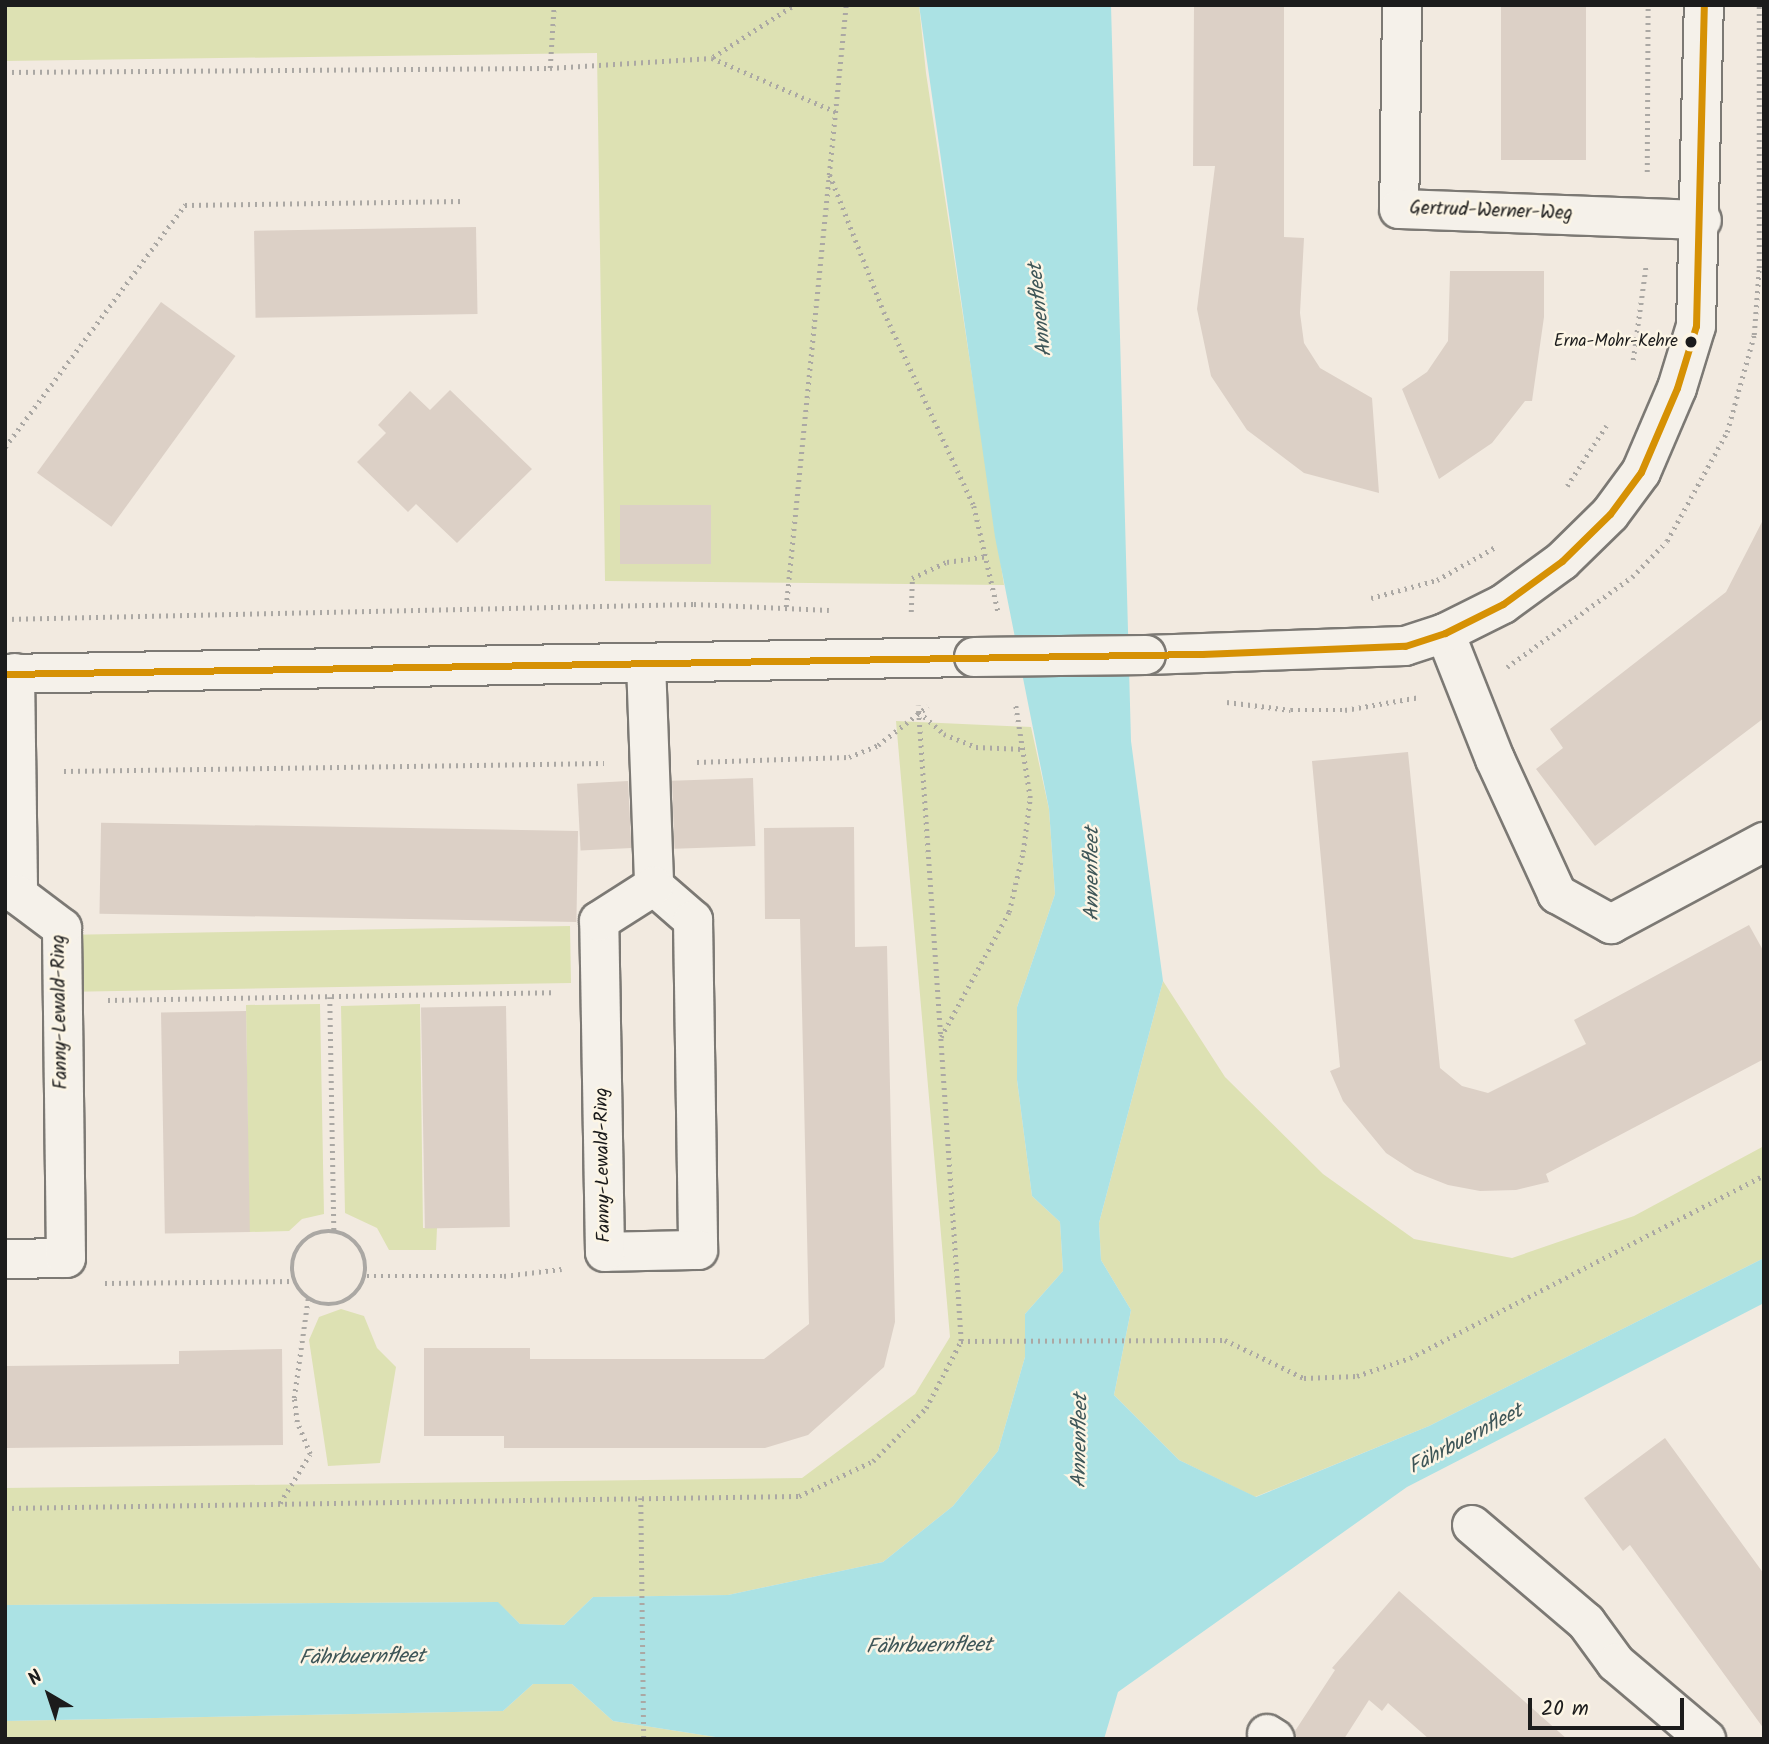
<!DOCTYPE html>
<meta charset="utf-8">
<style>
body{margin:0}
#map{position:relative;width:1769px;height:1744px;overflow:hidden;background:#f2eae0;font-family:Kalam,sans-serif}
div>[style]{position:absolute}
.green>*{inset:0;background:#dde1b3;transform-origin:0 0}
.water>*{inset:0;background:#abe2e4}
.building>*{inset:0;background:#dcd0c6;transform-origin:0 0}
.path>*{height:4.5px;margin-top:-2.25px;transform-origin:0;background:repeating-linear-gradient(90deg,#aba8a4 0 2px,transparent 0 7px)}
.path>.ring{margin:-2.25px;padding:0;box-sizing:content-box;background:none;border:4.5px solid #aba8a4;border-radius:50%}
.roads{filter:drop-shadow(2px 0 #7c7974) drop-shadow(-2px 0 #7c7974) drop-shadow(0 2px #7c7974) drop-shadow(0 -2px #7c7974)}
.minor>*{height:38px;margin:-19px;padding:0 19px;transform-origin:19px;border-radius:19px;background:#f5f1ea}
.bridges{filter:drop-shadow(2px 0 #7c7974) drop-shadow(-2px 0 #7c7974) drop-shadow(0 2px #7c7974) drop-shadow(0 -2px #7c7974)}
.minor-bridge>*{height:38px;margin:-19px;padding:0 19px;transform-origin:19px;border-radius:19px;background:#f5f1ea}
.bus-1>*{height:7px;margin:-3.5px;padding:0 3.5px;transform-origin:3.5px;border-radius:3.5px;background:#d69104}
.dots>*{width:19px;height:19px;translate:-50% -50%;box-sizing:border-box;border:4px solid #fcf5e5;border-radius:50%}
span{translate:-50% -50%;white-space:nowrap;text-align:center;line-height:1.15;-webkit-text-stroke:5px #fcf5e5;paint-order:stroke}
.bus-label{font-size:17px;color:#1c1c1c}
.right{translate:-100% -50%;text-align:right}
.street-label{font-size:19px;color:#1c1c1c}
.water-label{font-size:21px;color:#3e5658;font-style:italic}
.frame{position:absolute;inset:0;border:7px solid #1c1c1c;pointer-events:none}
.north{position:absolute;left:14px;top:1660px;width:70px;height:70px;-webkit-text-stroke:5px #fcf5e5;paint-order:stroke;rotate:321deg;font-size:19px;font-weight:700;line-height:28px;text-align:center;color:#1c1c1c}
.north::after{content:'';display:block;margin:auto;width:24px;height:32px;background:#1c1c1c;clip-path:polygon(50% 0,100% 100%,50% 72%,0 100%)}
.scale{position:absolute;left:1528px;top:1698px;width:156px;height:32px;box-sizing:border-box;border:4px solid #1c1c1c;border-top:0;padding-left:9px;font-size:21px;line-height:24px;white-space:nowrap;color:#1c1c1c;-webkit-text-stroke:5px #fcf5e5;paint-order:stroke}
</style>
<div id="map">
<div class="green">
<div style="clip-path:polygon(5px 5px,919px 5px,926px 73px,1004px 585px,605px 581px,597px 53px,5px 61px)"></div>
<div style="clip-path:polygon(896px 721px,1031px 727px,1049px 809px,1055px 894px,1017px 1007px,1017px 1080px,1032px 1196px,1060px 1222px,1063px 1271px,1025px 1314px,1025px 1357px,998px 1451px,953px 1506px,883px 1562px,728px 1595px,593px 1597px,564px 1625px,520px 1624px,497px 1602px,5px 1605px,5px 1488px,802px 1478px,915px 1394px,950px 1337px)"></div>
<div style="left:570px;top:926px;width:57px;height:495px;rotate:89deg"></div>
<div style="clip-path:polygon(1163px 981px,1225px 1077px,1323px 1174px,1414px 1239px,1512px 1258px,1634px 1216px,1764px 1146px,1764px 1258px,1429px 1426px,1255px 1497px,1179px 1460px,1114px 1395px,1131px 1310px,1101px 1260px,1099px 1223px)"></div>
<div style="clip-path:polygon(320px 1004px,324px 1214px,302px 1219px,289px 1231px,249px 1232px,246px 1005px)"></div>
<div style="clip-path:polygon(420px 1004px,423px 1228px,437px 1228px,436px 1250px,389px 1250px,377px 1228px,345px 1213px,341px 1006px)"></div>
<div style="clip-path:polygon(341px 1309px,364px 1316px,377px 1348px,396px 1367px,380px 1463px,328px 1466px,309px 1340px,319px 1317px)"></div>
<div style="clip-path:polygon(533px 1684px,572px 1684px,613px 1721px,728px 1739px,5px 1739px,5px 1721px,503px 1711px)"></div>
</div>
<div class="water">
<div style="clip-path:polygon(919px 5px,1111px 5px,1131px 741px,1163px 981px,1099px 1223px,1101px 1260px,1131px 1310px,1114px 1395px,1179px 1460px,1256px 1497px,1429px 1426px,1764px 1258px,1764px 1303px,1407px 1487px,1118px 1692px,1104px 1739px,728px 1739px,613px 1721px,572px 1684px,533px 1684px,503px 1711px,5px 1721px,5px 1605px,498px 1602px,520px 1624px,564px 1625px,593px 1597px,728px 1595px,883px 1562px,953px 1506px,998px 1451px,1025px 1357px,1025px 1314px,1063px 1271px,1060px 1222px,1032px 1196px,1017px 1080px,1017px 1007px,1055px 894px,1049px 809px,995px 537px)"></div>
</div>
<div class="building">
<div style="clip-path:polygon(1194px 5px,1284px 5px,1284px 237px,1304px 238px,1300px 313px,1304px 343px,1320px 368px,1372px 398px,1379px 493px,1304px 473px,1247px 430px,1211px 376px,1197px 309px,1215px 166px,1193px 166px)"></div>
<div style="left:1501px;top:5px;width:85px;height:155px"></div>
<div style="left:476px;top:227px;width:87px;height:222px;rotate:89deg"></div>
<div style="clip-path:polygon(1450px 271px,1544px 271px,1544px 317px,1532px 401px,1525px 401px,1492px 443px,1439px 479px,1402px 389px,1427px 372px,1448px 341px)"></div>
<div style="left:161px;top:302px;width:92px;height:211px;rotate:36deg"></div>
<div style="clip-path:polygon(450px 390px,532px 469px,457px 543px,416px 504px,408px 512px,357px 462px,386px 433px,378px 425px,410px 391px,430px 410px)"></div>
<div style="left:711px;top:505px;width:59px;height:91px;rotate:90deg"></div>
<div style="clip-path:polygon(1764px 518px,1764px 718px,1595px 846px,1536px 769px,1563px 748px,1550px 729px,1726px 592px)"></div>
<div style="clip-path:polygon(1408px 752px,1440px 1068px,1462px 1086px,1488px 1093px,1586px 1044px,1574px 1020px,1749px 925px,1764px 952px,1764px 1059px,1546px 1174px,1549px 1182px,1516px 1190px,1480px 1191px,1448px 1185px,1415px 1172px,1386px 1153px,1343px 1101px,1330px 1071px,1340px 1067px,1312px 761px)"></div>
<div style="left:753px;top:778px;width:68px;height:81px;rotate:88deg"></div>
<div style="left:628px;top:781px;width:67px;height:51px;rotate:87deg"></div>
<div style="clip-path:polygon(854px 827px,855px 947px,887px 946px,895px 1322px,884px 1367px,808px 1435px,765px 1448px,504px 1448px,504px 1436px,424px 1436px,424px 1348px,530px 1348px,530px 1359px,764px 1359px,809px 1324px,800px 919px,765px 919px,764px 828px)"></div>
<div style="left:578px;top:831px;width:91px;height:477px;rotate:91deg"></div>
<div style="left:506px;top:1006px;width:221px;height:85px;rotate:89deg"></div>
<div style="left:246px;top:1011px;width:221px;height:85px;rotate:89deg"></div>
<div style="clip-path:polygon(282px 1349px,283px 1445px,5px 1448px,5px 1366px,179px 1364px,179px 1351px)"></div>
<div style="clip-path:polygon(1665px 1438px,1764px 1574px,1764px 1729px,1630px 1545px,1623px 1551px,1584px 1498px)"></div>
<div style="clip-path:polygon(1399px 1591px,1508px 1687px,1567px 1739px,1429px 1739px,1388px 1703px,1382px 1711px,1369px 1700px,1344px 1739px,1297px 1739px,1295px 1731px,1335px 1670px,1332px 1668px)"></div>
</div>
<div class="path">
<div style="left:713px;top:57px;width:96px;rotate:-32.7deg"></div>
<div style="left:550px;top:68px;width:63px;rotate:-86.4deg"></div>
<div style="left:5px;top:72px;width:545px;rotate:-0.42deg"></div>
<div style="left:550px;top:68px;width:162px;rotate:-3.5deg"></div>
<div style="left:712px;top:58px;width:135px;rotate:23.5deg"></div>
<div style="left:1647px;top:172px;width:167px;rotate:-89.7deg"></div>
<div style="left:830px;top:175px;width:147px;rotate:68.5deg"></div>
<div style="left:884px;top:312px;width:214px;rotate:65.1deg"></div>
<div style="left:974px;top:506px;width:108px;rotate:77.1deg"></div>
<div style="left:1633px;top:360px;width:96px;rotate:-82.2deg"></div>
<div style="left:5px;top:447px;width:302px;rotate:-53.4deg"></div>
<div style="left:185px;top:205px;width:279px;rotate:-0.8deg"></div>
<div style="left:1567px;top:486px;width:72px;rotate:-57deg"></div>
<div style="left:1371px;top:598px;width:68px;rotate:-15.3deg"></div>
<div style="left:1437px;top:580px;width:69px;rotate:-29.5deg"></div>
<div style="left:786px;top:607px;width:605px;rotate:-84.31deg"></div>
<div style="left:911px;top:612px;width:34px;rotate:-88deg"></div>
<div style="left:912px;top:578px;width:38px;rotate:-25deg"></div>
<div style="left:947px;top:562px;width:41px;rotate:-8.3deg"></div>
<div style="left:5px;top:619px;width:689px;rotate:-1.25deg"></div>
<div style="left:694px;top:604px;width:135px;rotate:2.5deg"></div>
<div style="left:1507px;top:667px;width:154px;rotate:-35.8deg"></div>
<div style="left:1632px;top:577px;width:50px;rotate:-45.8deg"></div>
<div style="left:1667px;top:541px;width:124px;rotate:-61.2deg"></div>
<div style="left:1727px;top:432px;width:101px;rotate:-74.4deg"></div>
<div style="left:1754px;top:335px;width:67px;rotate:-85.7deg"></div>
<div style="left:1759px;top:268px;width:263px;rotate:-90deg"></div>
<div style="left:1227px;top:702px;width:64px;rotate:7.1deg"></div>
<div style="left:1291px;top:710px;width:54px"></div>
<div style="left:1345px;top:710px;width:76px;rotate:-9.8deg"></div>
<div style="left:919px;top:712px;width:33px;rotate:41deg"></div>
<div style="left:944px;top:734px;width:35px;rotate:22deg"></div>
<div style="left:976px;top:747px;width:47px;rotate:2.4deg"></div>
<div style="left:697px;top:762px;width:152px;rotate:-1.9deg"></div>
<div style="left:849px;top:757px;width:31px;rotate:-22deg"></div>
<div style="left:878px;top:745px;width:63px;rotate:-38deg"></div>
<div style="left:64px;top:771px;width:540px;rotate:-0.85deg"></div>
<div style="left:330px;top:997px;width:235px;rotate:89deg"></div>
<div style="left:108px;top:1000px;width:446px;rotate:-1deg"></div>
<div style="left:941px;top:1037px;width:142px;rotate:-61.5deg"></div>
<div style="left:1009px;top:912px;width:62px;rotate:-76.9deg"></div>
<div style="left:1023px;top:852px;width:54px;rotate:-82.6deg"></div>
<div style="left:1030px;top:798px;width:97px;rotate:-98.9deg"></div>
<div class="ring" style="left:292px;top:1231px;width:69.5px;height:69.5px"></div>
<div style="left:367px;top:1276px;width:137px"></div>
<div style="left:504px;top:1276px;width:58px;rotate:-6.9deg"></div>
<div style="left:105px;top:1283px;width:188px;rotate:-0.6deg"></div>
<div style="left:961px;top:1341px;width:264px;rotate:-0.2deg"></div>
<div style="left:1225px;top:1340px;width:88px;rotate:25.7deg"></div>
<div style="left:1304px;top:1378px;width:53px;rotate:-2.2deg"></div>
<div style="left:1357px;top:1376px;width:56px;rotate:-18.8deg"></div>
<div style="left:1410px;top:1358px;width:399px;rotate:-27.3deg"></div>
<div style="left:641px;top:1498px;width:241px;rotate:89.3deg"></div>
<div style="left:280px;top:1503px;width:57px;rotate:-58.5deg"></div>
<div style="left:310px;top:1454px;width:35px;rotate:-112deg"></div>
<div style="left:297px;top:1422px;width:24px;rotate:-97deg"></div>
<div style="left:294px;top:1398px;width:100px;rotate:-82deg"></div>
<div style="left:5px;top:1508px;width:794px;rotate:-0.87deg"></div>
<div style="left:799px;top:1496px;width:82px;rotate:-25.3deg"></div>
<div style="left:873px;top:1461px;width:75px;rotate:-45deg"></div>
<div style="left:926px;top:1408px;width:76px;rotate:-62.4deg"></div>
<div style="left:961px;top:1341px;width:637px;rotate:-93.87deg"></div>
</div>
<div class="roads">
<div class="minor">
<div style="left:1402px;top:5px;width:204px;rotate:90.8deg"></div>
<div style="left:1399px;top:209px;width:303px;rotate:2.1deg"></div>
<div style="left:1445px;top:633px;width:136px;rotate:68.4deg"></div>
<div style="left:1495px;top:759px;width:149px;rotate:65.3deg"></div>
<div style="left:1557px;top:894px;width:62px;rotate:29.1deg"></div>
<div style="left:1611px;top:924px;width:174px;rotate:-28.2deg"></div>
<div style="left:1146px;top:655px;width:259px;rotate:-2deg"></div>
<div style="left:1405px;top:646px;width:42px;rotate:-18deg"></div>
<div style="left:1445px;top:633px;width:65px;rotate:-26.6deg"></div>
<div style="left:1503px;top:604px;width:73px;rotate:-36.1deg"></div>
<div style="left:1562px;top:561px;width:67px;rotate:-44.4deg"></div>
<div style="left:1610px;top:514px;width:52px;rotate:-53.6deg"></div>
<div style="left:1641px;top:472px;width:91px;rotate:-66.8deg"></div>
<div style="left:1677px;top:388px;width:65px;rotate:-73deg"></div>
<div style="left:1696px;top:326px;width:321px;rotate:-88.6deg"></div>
<div style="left:646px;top:663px;width:223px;rotate:87.9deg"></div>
<div style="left:654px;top:886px;width:52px;rotate:41.1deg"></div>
<div style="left:693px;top:920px;width:330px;rotate:89.1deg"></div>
<div style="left:698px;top:1250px;width:93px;rotate:178.8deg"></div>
<div style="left:605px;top:1252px;width:331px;rotate:-91deg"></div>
<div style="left:599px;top:921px;width:65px;rotate:-32.5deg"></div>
<div style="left:15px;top:673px;width:222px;rotate:89.2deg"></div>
<div style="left:5px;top:674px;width:969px;rotate:-1.01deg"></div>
<div style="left:5px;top:1259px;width:61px;rotate:-0.9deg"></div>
<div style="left:66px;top:1258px;width:330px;rotate:-90.7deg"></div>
<div style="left:62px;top:928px;width:55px;rotate:-143.1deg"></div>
<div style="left:1472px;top:1525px;width:150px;rotate:40.4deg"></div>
<div style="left:1586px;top:1622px;width:51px;rotate:53.8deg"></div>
<div style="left:1616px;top:1663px;width:118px;rotate:40.2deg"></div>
<div style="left:1267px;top:1734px;width:9px;rotate:32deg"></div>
</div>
</div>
<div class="bridges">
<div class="minor-bridge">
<div style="left:974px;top:657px;width:172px;rotate:-0.7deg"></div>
</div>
</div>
<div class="bus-1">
<div style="left:5px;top:674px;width:1197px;rotate:-0.96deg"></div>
<div style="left:1202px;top:654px;width:203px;rotate:-2.3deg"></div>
<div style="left:1405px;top:646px;width:42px;rotate:-18deg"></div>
<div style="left:1445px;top:633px;width:65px;rotate:-26.6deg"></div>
<div style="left:1503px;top:604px;width:73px;rotate:-36.1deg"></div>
<div style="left:1562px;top:561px;width:67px;rotate:-44.4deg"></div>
<div style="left:1610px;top:514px;width:52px;rotate:-53.6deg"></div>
<div style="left:1641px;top:472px;width:91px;rotate:-66.8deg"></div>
<div style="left:1677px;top:388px;width:65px;rotate:-73deg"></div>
<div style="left:1696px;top:326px;width:321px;rotate:-88.6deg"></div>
</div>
<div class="dots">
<div style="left:1691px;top:342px;background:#1c1c1c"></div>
</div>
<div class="bus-label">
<span class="right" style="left:1678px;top:342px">Erna-Mohr-Kehre</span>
</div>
<div class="street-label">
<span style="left:1491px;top:212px;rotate:2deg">Gertrud-Werner-Weg</span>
<span style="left:61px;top:1012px;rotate:-91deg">Fanny-Lewald-Ring</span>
<span style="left:604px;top:1165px;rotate:-91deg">Fanny-Lewald-Ring</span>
</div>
<div class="water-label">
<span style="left:1041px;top:310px;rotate:-96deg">Annenfleet</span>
<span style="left:1093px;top:874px;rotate:-90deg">Annenfleet</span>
<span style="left:1466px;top:1440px;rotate:-28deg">Fährbuernfleet</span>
<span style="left:1081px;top:1441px;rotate:-89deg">Annenfleet</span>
<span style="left:929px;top:1647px;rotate:-1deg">Fährbuernfleet</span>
<span style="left:362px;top:1658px;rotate:-1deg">Fährbuernfleet</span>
</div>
<div class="frame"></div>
<div class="north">N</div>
<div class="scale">20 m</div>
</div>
